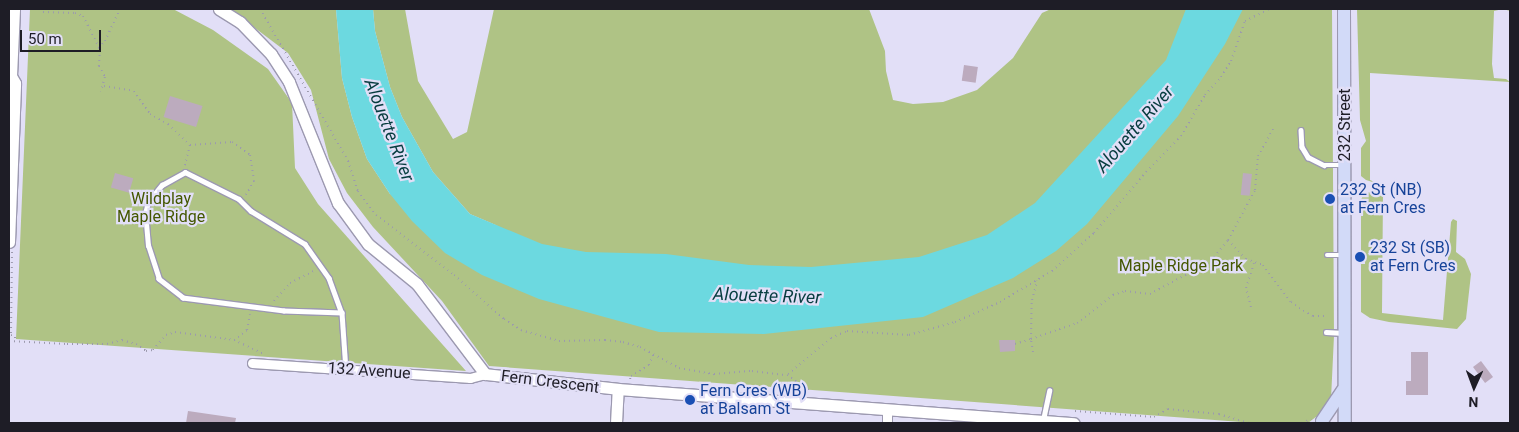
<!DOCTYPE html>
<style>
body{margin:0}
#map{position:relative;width:1519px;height:432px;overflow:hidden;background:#e2dff7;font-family:Roboto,sans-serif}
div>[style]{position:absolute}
.green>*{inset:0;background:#afc385}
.water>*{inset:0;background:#6cd9e0}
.building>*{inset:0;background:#bcabbe;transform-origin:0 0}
.path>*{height:2px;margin-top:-1px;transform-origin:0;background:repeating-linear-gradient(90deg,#9c9aad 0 1px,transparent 0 5px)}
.roads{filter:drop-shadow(1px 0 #9c99b0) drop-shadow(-1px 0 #9c99b0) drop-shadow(0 1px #9c99b0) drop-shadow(0 -1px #9c99b0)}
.service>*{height:4.5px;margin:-2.25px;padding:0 2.25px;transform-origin:2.25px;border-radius:2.25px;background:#fff}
.minor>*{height:9px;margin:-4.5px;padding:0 4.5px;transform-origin:4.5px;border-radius:4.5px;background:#fff}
.tertiary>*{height:11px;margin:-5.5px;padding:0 5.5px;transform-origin:5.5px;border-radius:5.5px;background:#fff}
.secondary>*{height:12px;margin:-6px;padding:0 6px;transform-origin:6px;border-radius:6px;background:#d2daf8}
.dots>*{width:14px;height:14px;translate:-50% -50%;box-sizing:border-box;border:2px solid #e2dff7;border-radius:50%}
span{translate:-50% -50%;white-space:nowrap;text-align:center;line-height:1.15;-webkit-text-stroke:4.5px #e2dff7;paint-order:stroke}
.street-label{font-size:16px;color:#1e1d26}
.transit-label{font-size:16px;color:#164399}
.left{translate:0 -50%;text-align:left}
.park-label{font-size:16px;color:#445700}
.water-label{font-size:18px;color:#063c3f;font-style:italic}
.frame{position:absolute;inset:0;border:10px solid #1e1d26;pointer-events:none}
.north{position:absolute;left:1449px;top:362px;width:50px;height:50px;-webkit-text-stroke:4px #e2dff7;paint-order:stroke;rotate:182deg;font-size:14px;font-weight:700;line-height:20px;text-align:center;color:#1e1d26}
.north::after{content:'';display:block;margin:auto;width:18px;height:22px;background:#1e1d26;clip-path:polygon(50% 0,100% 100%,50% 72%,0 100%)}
.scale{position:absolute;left:20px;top:30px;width:81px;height:22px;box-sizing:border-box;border:2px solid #1e1d26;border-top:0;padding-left:6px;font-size:15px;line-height:18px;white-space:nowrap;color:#1e1d26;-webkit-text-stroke:4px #e2dff7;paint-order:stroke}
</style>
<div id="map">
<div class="green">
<div style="clip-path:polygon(30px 9px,173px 9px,213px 30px,268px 69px,292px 103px,295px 168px,318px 204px,466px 371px,16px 339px)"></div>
<div style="clip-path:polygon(230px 9px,336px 9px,342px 78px,352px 117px,367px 159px,390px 194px,498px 226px,470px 214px,433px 172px,402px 117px,390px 87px,375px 31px,373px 9px,405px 9px,418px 81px,453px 139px,467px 132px,494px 9px,869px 9px,885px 51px,886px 71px,893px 100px,913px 104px,943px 102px,977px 90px,1013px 58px,1042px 13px,1051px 9px,1332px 9px,1334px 336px,1331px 399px,1321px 413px,1308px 423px,1255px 423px,489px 366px,442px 301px,373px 227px,347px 193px,329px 159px,311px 90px,288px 53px)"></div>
<div style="clip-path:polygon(1357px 9px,1510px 9px,1510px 11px,1503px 9px,1494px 11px,1492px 64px,1494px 78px,1506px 79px,1510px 82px,1370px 73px,1370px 180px,1379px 184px,1366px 180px,1361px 176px,1361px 148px,1366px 141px,1360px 120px)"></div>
<div style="clip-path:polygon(1368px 192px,1383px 194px,1382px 313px,1443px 320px,1451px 222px,1453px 219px,1457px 221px,1456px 252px,1465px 259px,1471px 274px,1466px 319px,1457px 329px,1389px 322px,1370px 318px,1361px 312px,1361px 264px,1365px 264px,1365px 253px,1361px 253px,1361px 216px,1363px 216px,1363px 213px,1361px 212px,1361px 200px,1363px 195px)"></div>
</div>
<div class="water">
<div style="clip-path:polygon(336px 9px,373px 9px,375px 31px,390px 87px,402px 117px,433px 172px,470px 214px,542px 244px,586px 252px,666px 254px,749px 265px,811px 267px,919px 257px,987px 235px,1035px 203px,1166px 60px,1186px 9px,1243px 9px,1225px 44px,1178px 116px,1087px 224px,1056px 251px,1013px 278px,923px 317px,764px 334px,659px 332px,539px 299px,482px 275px,445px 253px,412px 221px,390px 194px,367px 159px,352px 117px,342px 78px)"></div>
</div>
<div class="building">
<div style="left:964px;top:65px;width:14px;height:16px;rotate:8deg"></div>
<div style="left:170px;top:96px;width:34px;height:22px;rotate:17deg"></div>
<div style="left:115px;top:173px;width:19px;height:15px;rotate:16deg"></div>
<div style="left:1243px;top:173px;width:9px;height:22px;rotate:6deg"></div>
<div style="clip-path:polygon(999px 340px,1015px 340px,1015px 351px,1000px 352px)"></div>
<div style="clip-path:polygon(1411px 352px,1428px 352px,1428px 395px,1406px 395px,1406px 381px,1411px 381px)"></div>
<div style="left:1481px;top:361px;width:20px;height:10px;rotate:53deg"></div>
<div style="clip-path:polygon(188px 411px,236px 418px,235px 423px,186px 423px)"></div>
</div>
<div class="path">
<div style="left:39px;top:9px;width:5px;rotate:37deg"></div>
<div style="left:43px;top:12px;width:32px;rotate:2deg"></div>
<div style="left:75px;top:13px;width:9px;rotate:21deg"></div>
<div style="left:83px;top:16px;width:38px;rotate:63deg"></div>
<div style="left:100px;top:50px;width:16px;rotate:94deg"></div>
<div style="left:99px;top:66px;width:13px;rotate:61deg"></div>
<div style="left:105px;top:77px;width:15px;rotate:106deg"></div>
<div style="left:260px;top:9px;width:176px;rotate:59.9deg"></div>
<div style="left:348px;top:161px;width:32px;rotate:72deg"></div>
<div style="left:358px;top:191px;width:30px;rotate:53deg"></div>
<div style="left:376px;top:215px;width:98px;rotate:37.6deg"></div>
<div style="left:454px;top:275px;width:67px;rotate:41.3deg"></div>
<div style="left:504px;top:319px;width:20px;rotate:33deg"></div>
<div style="left:521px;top:330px;width:40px;rotate:16deg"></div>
<div style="left:559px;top:341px;width:46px;rotate:-1.2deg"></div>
<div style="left:605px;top:340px;width:18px;rotate:6deg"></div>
<div style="left:623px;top:342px;width:18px;rotate:16deg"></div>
<div style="left:640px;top:347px;width:44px;rotate:28.3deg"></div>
<div style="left:679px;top:368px;width:36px;rotate:10deg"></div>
<div style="left:714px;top:374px;width:38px;rotate:-5deg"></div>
<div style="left:752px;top:371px;width:35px;rotate:7deg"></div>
<div style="left:787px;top:375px;width:29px;rotate:35deg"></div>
<div style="left:99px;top:48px;width:9px;rotate:-49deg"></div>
<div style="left:105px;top:41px;width:35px;rotate:-65deg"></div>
<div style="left:104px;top:86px;width:30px;rotate:9deg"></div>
<div style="left:134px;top:91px;width:28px;rotate:55deg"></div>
<div style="left:150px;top:114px;width:21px;rotate:29deg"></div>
<div style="left:168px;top:124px;width:30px;rotate:44deg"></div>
<div style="left:190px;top:145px;width:21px;rotate:104deg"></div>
<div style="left:190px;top:145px;width:42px;rotate:-4.1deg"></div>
<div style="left:232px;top:142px;width:22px;rotate:36deg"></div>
<div style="left:250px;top:155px;width:26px;rotate:81deg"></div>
<div style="left:254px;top:181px;width:16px;rotate:120deg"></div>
<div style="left:1228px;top:240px;width:26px;rotate:47deg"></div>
<div style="left:1246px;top:259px;width:18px;rotate:19deg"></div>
<div style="left:1263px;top:265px;width:46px;rotate:52.9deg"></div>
<div style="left:1291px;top:302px;width:10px;rotate:37deg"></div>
<div style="left:1299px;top:308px;width:16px;rotate:30deg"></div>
<div style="left:1313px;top:316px;width:13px"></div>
<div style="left:12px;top:252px;width:83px;rotate:90.7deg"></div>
<div style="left:11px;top:335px;width:4px;rotate:27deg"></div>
<div style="left:15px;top:337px;width:4px;rotate:90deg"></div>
<div style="left:274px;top:301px;width:24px;rotate:-48deg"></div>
<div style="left:290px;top:283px;width:29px;rotate:-27deg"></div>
<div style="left:1251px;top:307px;width:20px;rotate:-105deg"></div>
<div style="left:1246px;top:288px;width:26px;rotate:-72deg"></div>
<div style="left:234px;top:340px;width:16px;rotate:-38deg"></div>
<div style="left:247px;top:330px;width:16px;rotate:-79deg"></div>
<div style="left:9px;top:341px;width:58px;rotate:3deg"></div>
<div style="left:67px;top:344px;width:40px"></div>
<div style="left:107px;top:344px;width:16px;rotate:-15deg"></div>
<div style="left:122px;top:340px;width:15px;rotate:16deg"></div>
<div style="left:136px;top:344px;width:12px;rotate:35deg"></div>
<div style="left:146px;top:351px;width:7px;rotate:-8deg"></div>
<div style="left:153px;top:350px;width:20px;rotate:-49deg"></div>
<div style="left:166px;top:335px;width:9px;rotate:-18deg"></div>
<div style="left:175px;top:332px;width:60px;rotate:7.7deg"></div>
<div style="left:234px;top:340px;width:33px;rotate:25deg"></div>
<div style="left:1015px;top:344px;width:17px;rotate:-17deg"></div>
<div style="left:1031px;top:339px;width:39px;rotate:-89deg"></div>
<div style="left:1032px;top:300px;width:20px;rotate:-75deg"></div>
<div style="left:1033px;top:352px;width:13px;rotate:-99deg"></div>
<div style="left:1031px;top:339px;width:49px;rotate:-19.2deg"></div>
<div style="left:1077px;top:323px;width:46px;rotate:-37.9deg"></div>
<div style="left:1113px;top:295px;width:13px;rotate:-18deg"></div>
<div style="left:1125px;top:291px;width:25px;rotate:7deg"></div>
<div style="left:1150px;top:294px;width:69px;rotate:-28.4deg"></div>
<div style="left:1211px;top:261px;width:27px;rotate:-51deg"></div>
<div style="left:1228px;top:240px;width:57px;rotate:-61.6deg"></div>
<div style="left:1255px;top:190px;width:34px;rotate:-85deg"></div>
<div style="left:1258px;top:156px;width:31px;rotate:-61deg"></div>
<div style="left:788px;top:374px;width:56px;rotate:-39.9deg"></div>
<div style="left:831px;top:338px;width:17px;rotate:-24deg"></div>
<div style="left:847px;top:331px;width:62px;rotate:3.7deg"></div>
<div style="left:909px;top:335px;width:48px;rotate:-15.8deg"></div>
<div style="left:955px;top:322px;width:49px;rotate:-24deg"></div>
<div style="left:1000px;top:302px;width:61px;rotate:-30.8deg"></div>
<div style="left:1052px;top:271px;width:57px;rotate:-42.1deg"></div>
<div style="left:1094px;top:233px;width:80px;rotate:-49.6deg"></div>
<div style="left:1146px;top:172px;width:50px;rotate:-45.8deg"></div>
<div style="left:1181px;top:136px;width:48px;rotate:-59.7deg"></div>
<div style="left:1205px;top:95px;width:24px;rotate:-48deg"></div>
<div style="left:1221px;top:77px;width:19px;rotate:-58deg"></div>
<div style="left:1231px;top:61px;width:42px;rotate:-70.7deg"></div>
<div style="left:1245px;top:21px;width:28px;rotate:-26deg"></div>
<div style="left:630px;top:379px;width:3px;rotate:-72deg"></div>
<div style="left:631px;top:376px;width:21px;rotate:-31deg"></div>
<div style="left:649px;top:365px;width:11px;rotate:-68deg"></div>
<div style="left:1075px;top:411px;width:79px;rotate:4.3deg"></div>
<div style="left:1154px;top:417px;width:16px;rotate:-30deg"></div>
<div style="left:1168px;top:409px;width:51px;rotate:5.6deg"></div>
<div style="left:1219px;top:414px;width:31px;rotate:17deg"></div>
<div style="left:1302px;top:423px;width:10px;rotate:-24deg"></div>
</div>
<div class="roads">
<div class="service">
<div style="left:1301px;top:130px;width:17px;rotate:87deg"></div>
<div style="left:1302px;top:147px;width:12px;rotate:59deg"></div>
<div style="left:1308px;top:157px;width:18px;rotate:27deg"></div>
<div style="left:1324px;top:165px;width:20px"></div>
<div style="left:1327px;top:255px;width:16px"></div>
<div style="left:342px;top:313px;width:58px;rotate:-178deg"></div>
<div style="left:284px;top:311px;width:102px;rotate:-172.7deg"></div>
<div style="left:183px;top:298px;width:31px;rotate:-142deg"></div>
<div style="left:159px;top:279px;width:35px;rotate:-108deg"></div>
<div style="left:148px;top:246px;width:32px;rotate:-95deg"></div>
<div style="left:145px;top:214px;width:12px;rotate:-76deg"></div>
<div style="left:148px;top:202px;width:22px;rotate:-51deg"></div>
<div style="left:162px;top:185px;width:26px;rotate:-29deg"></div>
<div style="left:185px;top:172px;width:60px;rotate:26.6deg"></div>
<div style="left:239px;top:199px;width:17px;rotate:45deg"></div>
<div style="left:251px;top:211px;width:63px;rotate:31.4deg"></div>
<div style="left:305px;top:244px;width:42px;rotate:54.8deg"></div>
<div style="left:329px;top:278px;width:37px;rotate:70deg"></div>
<div style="left:342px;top:313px;width:57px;rotate:86deg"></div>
<div style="left:1326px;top:332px;width:18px;rotate:3deg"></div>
<div style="left:1043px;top:420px;width:30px;rotate:-78deg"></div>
</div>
<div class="minor">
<div style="left:252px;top:363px;width:219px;rotate:3.9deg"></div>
<div style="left:470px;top:378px;width:16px;rotate:-15deg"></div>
<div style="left:887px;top:423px;width:13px;rotate:-90deg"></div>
</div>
<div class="tertiary">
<div style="left:219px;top:9px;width:25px;rotate:32deg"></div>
<div style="left:240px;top:22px;width:45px;rotate:45.9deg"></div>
<div style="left:271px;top:54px;width:33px;rotate:57deg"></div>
<div style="left:289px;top:82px;width:131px;rotate:68deg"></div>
<div style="left:338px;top:203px;width:51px;rotate:53.8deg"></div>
<div style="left:368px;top:244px;width:63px;rotate:39.2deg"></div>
<div style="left:417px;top:284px;width:113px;rotate:52.9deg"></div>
<div style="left:485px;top:374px;width:134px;rotate:6.4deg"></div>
<div style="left:618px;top:389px;width:457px;rotate:4.3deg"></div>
<div style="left:9px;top:242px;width:159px;rotate:-87.8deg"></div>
<div style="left:15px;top:83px;width:8px;rotate:-120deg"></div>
<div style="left:11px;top:76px;width:67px;rotate:-87.4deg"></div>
<div style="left:616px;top:423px;width:34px;rotate:-87deg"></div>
</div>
<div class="secondary">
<div style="left:1344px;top:9px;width:414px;rotate:89.9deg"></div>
<div style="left:1322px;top:421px;width:37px;rotate:-56deg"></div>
</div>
</div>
<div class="dots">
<div style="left:1330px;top:199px;background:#1a4fb4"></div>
<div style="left:1360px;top:257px;background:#1a4fb4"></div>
<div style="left:690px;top:400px;background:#1a4fb4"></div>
</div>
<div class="street-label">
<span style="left:1345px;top:125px;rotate:-90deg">232 Street</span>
<span style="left:369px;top:371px;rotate:4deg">132 Avenue</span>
<span style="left:550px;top:382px;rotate:7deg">Fern Crescent</span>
</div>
<div class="transit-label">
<span class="left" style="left:1340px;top:199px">232 St (NB)<br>at Fern Cres</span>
<span class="left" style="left:1370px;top:257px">232 St (SB)<br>at Fern Cres</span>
<span class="left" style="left:700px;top:400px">Fern Cres (WB)<br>at Balsam St</span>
</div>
<div class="park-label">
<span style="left:161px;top:208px">Wildplay<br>Maple Ridge</span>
<span style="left:1181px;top:266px">Maple Ridge Park</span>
</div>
<div class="water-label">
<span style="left:1135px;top:129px;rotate:-49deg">Alouette River</span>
<span style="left:389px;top:130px;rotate:69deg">Alouette River</span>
<span style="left:767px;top:296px;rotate:2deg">Alouette River</span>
</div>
<div class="frame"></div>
<div class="north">N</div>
<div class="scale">50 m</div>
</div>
